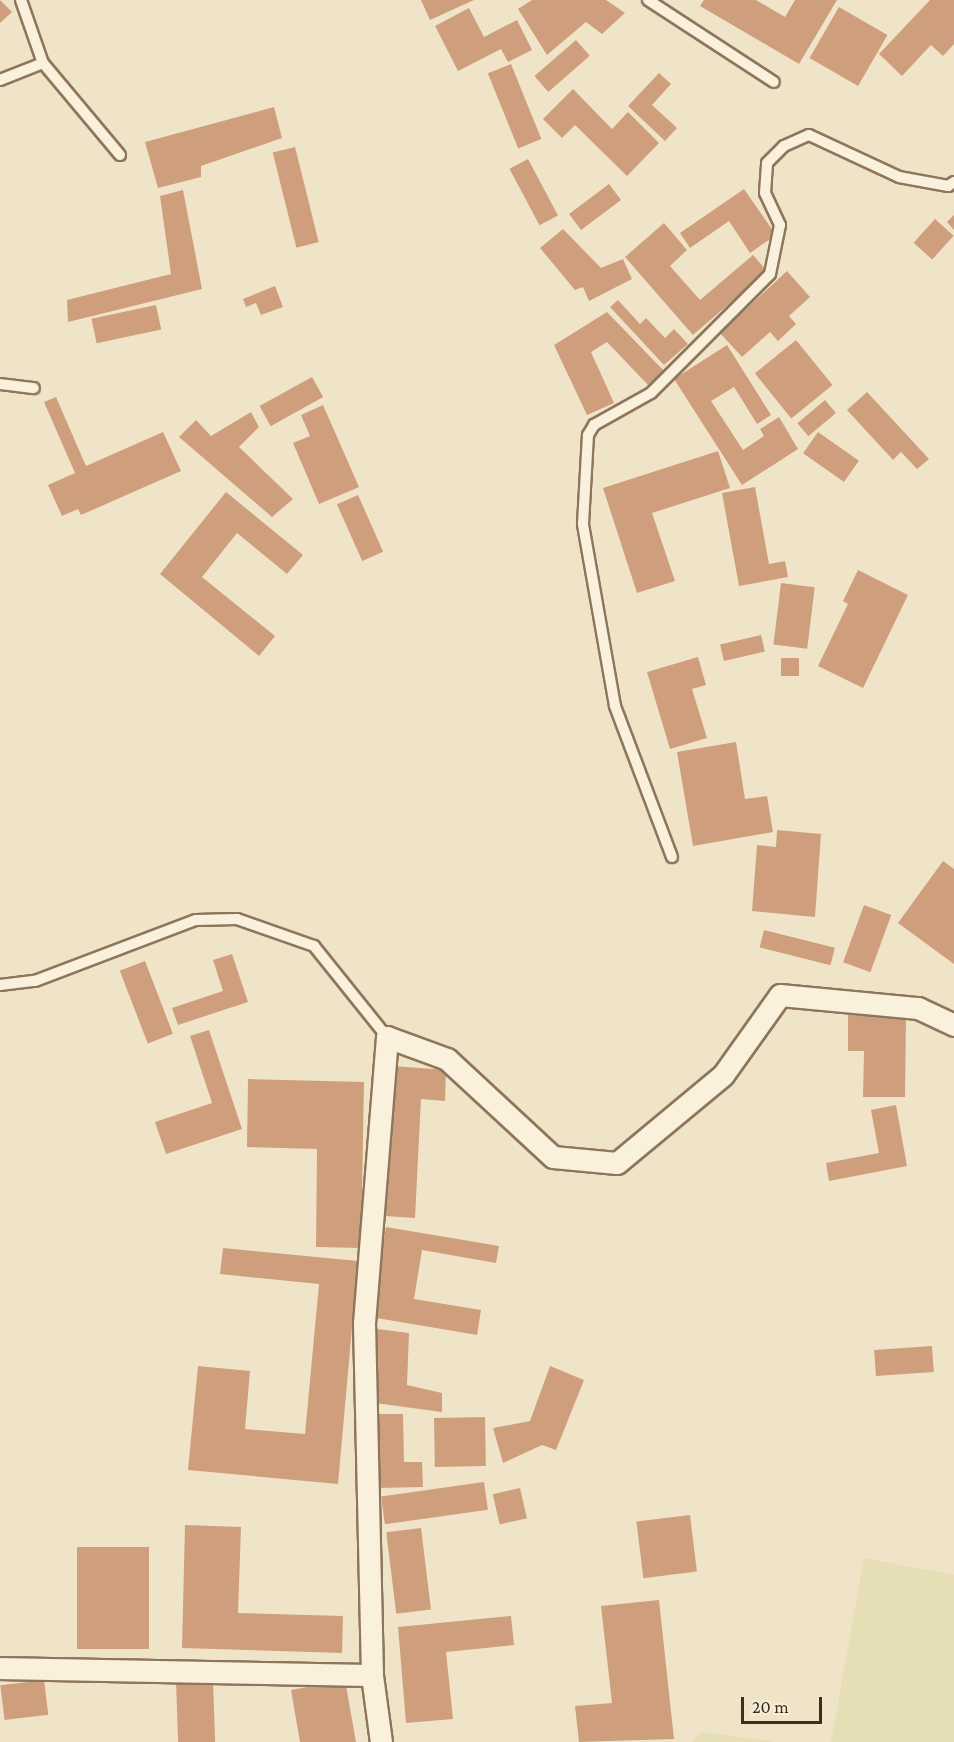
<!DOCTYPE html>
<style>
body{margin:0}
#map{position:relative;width:954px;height:1742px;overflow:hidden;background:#f0e4c8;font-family:"Crimson Pro",serif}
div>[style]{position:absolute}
.farmland>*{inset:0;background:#e6deb5}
.building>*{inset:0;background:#cf9f7d;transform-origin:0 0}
.roads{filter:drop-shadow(2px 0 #8d765c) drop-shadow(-2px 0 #8d765c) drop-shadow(0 2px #8d765c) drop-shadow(0 -2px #8d765c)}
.lane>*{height:10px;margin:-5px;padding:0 5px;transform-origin:5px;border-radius:5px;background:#faf1dc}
.street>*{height:21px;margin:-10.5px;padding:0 10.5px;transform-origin:10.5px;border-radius:10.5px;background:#faf1dc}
span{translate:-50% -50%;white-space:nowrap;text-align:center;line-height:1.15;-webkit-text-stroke:4.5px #f7eed8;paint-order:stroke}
.scale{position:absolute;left:741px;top:1697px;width:81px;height:27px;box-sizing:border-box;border:3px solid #3d2e20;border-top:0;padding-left:8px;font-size:18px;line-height:21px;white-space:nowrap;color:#3d2e20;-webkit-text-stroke:4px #f7eed8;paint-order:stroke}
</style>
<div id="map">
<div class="farmland">
<div style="clip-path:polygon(864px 1558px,954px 1575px,954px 1742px,831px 1742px)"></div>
<div style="clip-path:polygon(701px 1732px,777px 1742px,692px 1742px)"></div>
</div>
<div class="building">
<div style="clip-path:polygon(0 0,12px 12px,0 23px)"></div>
<div style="clip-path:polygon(421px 0,474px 0,430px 20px)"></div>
<div style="clip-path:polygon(532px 0,606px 0,625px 13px,602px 34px,586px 22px,547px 55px,518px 9px)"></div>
<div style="clip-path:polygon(704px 0,756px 0,785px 17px,795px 0,837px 0,799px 64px,700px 6px)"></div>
<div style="clip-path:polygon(930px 0,954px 0,954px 44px,943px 56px,931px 45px,902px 76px,879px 54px)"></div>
<div style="left:839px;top:7px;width:56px;height:59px;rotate:30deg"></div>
<div style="clip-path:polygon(469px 8px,484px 37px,517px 20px,532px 50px,508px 62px,501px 49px,458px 71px,435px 26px)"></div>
<div style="left:576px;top:40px;width:21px;height:55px;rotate:49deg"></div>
<div style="left:511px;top:64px;width:81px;height:25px;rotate:68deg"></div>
<div style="clip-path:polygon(659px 73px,671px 84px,652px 105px,677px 128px,665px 141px,628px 106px)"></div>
<div style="clip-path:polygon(573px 89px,612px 129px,628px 112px,659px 143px,627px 176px,575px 125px,562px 138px,543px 119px)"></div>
<div style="clip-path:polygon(274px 107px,282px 138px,201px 166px,201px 177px,158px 188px,145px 142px)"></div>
<div style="left:295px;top:147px;width:98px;height:23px;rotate:76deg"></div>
<div style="left:528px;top:159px;width:64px;height:21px;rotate:62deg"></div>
<div style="left:609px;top:184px;width:20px;height:50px;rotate:53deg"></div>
<div style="clip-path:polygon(744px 189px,776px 235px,750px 253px,729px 221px,690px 248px,680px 233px)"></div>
<div style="clip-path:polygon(183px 190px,202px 289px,68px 322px,67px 300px,171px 274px,160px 196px)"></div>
<div style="clip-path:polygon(954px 215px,954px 230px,947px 222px)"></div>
<div style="left:935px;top:219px;width:25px;height:32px;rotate:42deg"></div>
<div style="clip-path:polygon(664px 223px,687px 250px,670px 266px,700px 300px,753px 255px,767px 271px,693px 335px,625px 257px)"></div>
<div style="clip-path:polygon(563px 229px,601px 268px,623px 259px,632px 279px,589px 301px,583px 287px,575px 290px,540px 248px)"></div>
<div style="clip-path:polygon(787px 271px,810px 297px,789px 316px,796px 324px,778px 341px,770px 332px,742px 357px,720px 333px)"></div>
<div style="clip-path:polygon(275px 286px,283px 307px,261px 315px,256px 303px,246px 307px,243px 299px)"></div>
<div style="clip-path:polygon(618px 300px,640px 324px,646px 318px,665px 338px,674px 329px,688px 344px,664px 365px,610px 307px)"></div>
<div style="left:156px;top:305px;width:25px;height:66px;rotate:78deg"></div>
<div style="clip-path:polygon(607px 312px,664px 371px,648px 385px,607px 342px,591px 352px,614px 403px,587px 415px,554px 345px)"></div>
<div style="left:796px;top:340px;width:58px;height:53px;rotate:51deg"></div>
<div style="clip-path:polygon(727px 345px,771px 415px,757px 424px,734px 387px,711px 401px,743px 450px,764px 436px,760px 429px,779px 417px,798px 449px,742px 485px,674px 379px)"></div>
<div style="left:312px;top:377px;width:23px;height:60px;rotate:61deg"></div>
<div style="clip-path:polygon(867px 392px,929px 459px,917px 469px,901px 452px,893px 460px,847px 410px)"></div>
<div style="clip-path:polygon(56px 397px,86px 466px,163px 432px,181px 471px,81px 515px,78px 509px,62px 516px,48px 485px,75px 473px,44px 402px)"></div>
<div style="left:825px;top:400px;width:17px;height:36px;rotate:50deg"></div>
<div style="clip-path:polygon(323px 405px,359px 487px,319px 504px,293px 443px,310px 436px,301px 415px)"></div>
<div style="clip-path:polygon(251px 412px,259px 427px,239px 447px,293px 499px,272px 517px,179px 437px,196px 420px,211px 436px)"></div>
<div style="left:818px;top:432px;width:50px;height:26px;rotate:35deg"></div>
<div style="clip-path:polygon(718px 451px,730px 488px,652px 513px,675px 581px,637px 593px,603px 488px)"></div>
<div style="clip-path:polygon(755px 487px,769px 564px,785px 561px,788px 577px,739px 586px,722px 493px)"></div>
<div style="clip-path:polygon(226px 492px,303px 555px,287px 574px,237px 533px,202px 577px,275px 636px,259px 656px,160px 574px)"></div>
<div style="left:358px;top:495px;width:62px;height:23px;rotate:66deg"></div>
<div style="clip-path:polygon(858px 570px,908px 595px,863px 688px,818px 666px,848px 604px,843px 601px)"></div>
<div style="left:781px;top:583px;width:34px;height:62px;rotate:7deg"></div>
<div style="left:761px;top:635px;width:17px;height:42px;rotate:77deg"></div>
<div style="clip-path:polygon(698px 657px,706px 685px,692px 689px,707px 738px,670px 749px,647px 672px)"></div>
<div style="left:781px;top:658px;width:18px;height:18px"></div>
<div style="clip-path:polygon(736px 742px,745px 799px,767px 796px,773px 832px,693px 846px,677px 752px)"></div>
<div style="clip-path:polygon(777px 830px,821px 834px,815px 917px,752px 911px,757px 845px,776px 847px)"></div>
<div style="clip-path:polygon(943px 861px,954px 869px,954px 964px,898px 923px)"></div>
<div style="left:864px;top:905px;width:29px;height:61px;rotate:20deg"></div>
<div style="left:764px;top:930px;width:73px;height:18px;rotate:14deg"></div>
<div style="clip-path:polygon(232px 954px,248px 1002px,178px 1025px,172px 1008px,223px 991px,213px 960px)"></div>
<div style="left:145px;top:961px;width:78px;height:27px;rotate:69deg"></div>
<div style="clip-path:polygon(848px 1015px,906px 1016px,905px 1097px,863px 1097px,864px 1051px,848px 1051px)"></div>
<div style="clip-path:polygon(209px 1030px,242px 1129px,166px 1154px,155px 1122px,212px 1103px,190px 1036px)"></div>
<div style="clip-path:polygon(393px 1066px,446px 1070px,445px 1101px,421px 1099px,415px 1218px,385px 1216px)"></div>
<div style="clip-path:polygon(248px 1079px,364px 1082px,361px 1248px,316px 1247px,317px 1149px,247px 1147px)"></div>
<div style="clip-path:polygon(896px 1105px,907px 1166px,829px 1181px,826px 1163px,879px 1153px,871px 1110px)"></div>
<div style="clip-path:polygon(386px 1227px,499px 1246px,496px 1263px,422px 1250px,414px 1299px,481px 1310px,477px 1335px,371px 1317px)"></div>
<div style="clip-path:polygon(223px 1248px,358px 1261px,338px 1484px,188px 1470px,198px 1366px,250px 1371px,245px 1429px,305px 1434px,319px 1284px,220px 1274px)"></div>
<div style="clip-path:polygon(377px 1329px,409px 1333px,407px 1385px,442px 1393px,442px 1412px,375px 1403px)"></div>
<div style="left:932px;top:1346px;width:26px;height:58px;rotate:86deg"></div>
<div style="clip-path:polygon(550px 1366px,584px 1380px,556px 1450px,542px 1445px,503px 1463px,493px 1428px,530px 1421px)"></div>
<div style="clip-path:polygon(375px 1414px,403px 1414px,404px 1462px,422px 1462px,423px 1487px,377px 1488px)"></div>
<div style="left:485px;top:1417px;width:49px;height:51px;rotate:89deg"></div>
<div style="left:484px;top:1482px;width:28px;height:104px;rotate:82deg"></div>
<div style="left:520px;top:1488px;width:31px;height:28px;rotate:77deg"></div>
<div style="left:690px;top:1515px;width:57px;height:54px;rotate:83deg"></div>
<div style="clip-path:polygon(185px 1525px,241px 1527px,238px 1613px,343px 1616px,342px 1653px,182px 1648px)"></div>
<div style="left:421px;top:1528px;width:82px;height:35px;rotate:83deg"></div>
<div style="left:77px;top:1547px;width:72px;height:102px"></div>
<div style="clip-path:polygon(659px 1600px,674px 1739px,579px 1742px,575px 1706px,612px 1703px,601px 1606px)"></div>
<div style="clip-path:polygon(511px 1616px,514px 1645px,446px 1652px,453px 1719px,406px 1723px,398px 1627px)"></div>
<div style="left:44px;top:1680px;width:35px;height:44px;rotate:83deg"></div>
<div style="clip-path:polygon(345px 1680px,356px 1742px,300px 1742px,291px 1690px)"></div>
<div style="left:213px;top:1681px;width:61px;height:37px;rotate:88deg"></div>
</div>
<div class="roads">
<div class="lane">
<div style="left:21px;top:0;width:67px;rotate:70.8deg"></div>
<div style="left:648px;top:0;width:150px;rotate:33.1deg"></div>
<div style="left:0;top:80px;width:46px;rotate:-21.6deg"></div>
<div style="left:43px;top:63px;width:120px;rotate:50.1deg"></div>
<div style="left:0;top:384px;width:34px;rotate:7deg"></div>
<div style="left:672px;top:857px;width:161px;rotate:-110.7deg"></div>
<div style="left:615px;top:706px;width:185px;rotate:-100deg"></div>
<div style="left:583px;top:524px;width:89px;rotate:-86.8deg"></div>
<div style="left:588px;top:435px;width:12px;rotate:-59deg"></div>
<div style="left:594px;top:425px;width:65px;rotate:-29.3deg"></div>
<div style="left:651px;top:393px;width:168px;rotate:-45deg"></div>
<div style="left:770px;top:274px;width:50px;rotate:-78.5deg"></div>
<div style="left:780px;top:225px;width:35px;rotate:-115deg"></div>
<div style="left:765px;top:193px;width:30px;rotate:-86deg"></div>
<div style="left:767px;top:163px;width:24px;rotate:-45deg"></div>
<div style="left:784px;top:146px;width:27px;rotate:-24deg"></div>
<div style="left:809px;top:135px;width:99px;rotate:25deg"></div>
<div style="left:899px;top:177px;width:50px;rotate:10.4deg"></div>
<div style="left:948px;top:186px;width:7px;rotate:-34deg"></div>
<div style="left:0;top:985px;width:35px;rotate:-7deg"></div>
<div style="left:35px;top:981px;width:172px;rotate:-20.8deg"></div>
<div style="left:196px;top:920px;width:41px;rotate:-1.4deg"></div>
<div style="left:237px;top:919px;width:82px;rotate:19.3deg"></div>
<div style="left:314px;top:946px;width:117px;rotate:51.3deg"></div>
</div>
<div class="street">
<div style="left:0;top:1668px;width:372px;rotate:1.1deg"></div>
<div style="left:381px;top:1742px;width:68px;rotate:-97.7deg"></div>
<div style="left:372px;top:1675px;width:352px;rotate:-91.3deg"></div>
<div style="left:364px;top:1323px;width:287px;rotate:-85.4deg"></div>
<div style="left:387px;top:1037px;width:64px;rotate:20.1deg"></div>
<div style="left:447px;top:1059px;width:144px;rotate:42.8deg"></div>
<div style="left:553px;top:1157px;width:64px;rotate:5.4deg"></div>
<div style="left:617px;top:1163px;width:138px;rotate:-39.7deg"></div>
<div style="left:723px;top:1075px;width:98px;rotate:-54.5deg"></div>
<div style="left:780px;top:995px;width:139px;rotate:5.4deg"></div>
<div style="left:918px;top:1008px;width:40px;rotate:25deg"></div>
</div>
</div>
<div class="scale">20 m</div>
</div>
